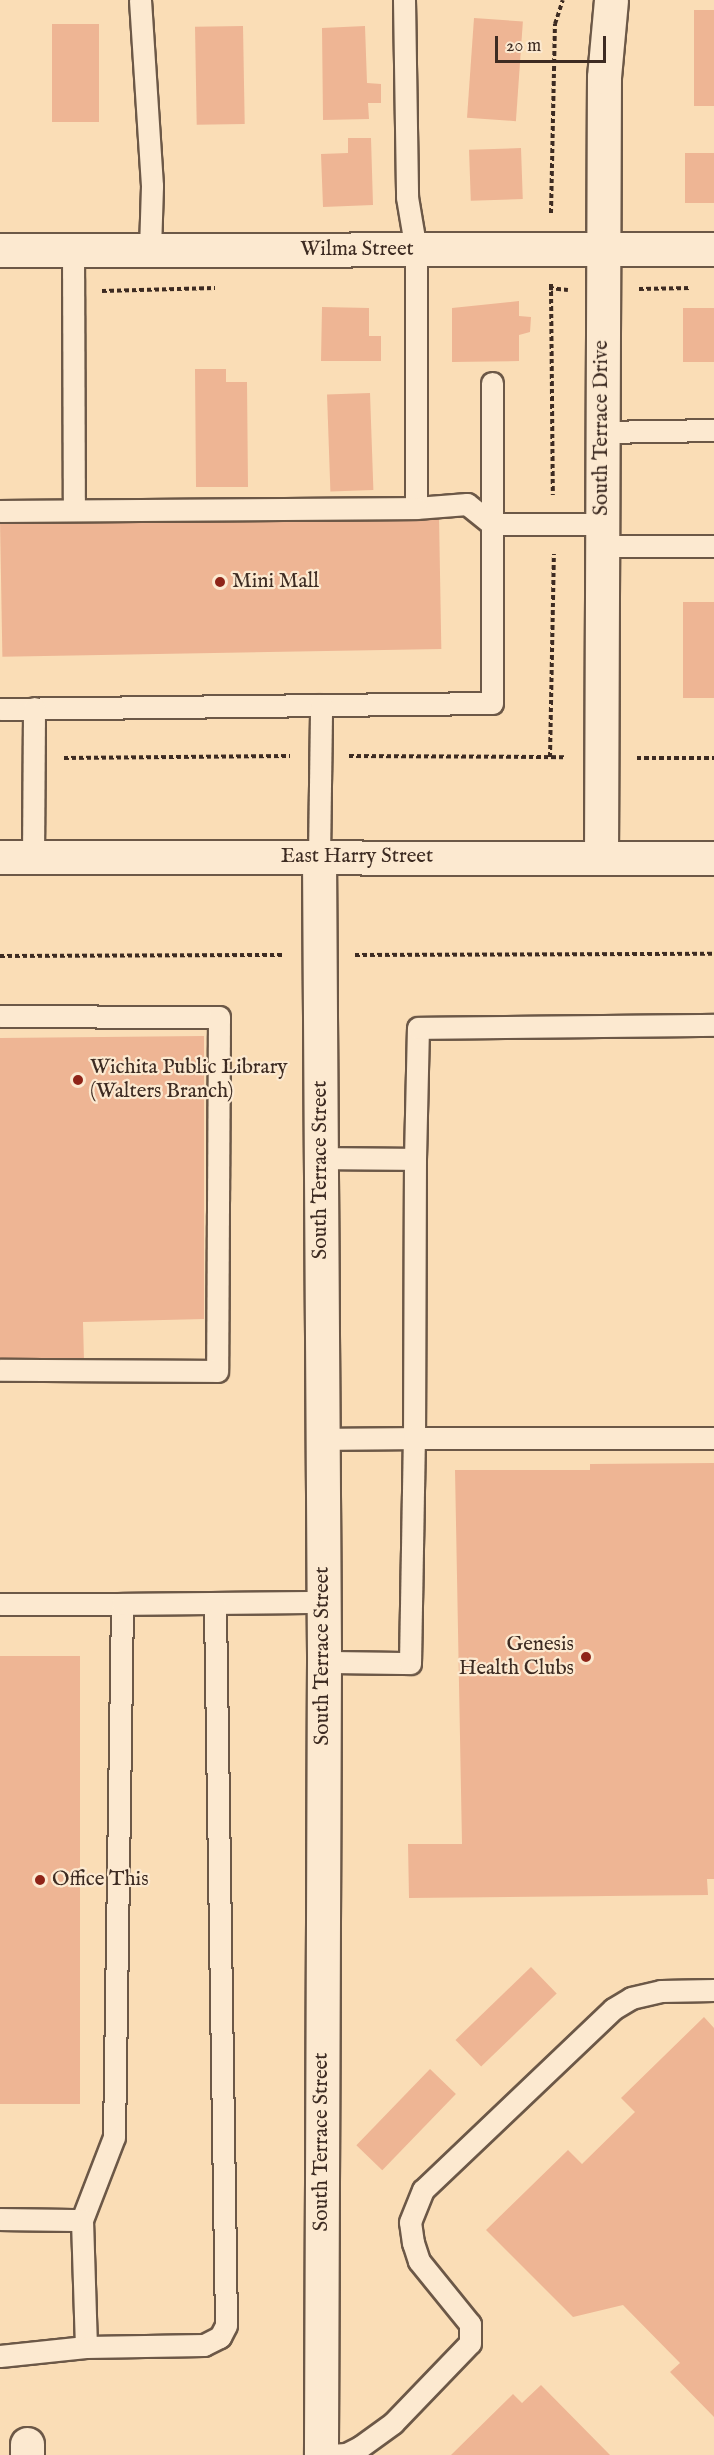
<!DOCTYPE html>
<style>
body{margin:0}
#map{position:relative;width:714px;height:2455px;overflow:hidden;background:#faddb6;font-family:"IM FELL English",serif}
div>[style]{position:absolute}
.building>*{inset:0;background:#eeb594;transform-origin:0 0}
.path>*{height:4px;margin-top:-2px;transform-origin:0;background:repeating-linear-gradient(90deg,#3d2b22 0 4.5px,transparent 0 7.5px)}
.roads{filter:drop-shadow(2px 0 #6c5847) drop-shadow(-2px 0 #6c5847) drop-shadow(0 2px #6c5847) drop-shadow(0 -2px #6c5847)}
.service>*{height:21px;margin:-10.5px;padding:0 10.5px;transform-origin:10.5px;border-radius:10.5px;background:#fce9d0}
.minor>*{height:33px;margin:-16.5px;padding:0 16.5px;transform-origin:16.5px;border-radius:16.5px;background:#fce9d0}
.secondary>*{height:33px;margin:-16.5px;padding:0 16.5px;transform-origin:16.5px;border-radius:16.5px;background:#fce9d0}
.dots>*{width:16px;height:16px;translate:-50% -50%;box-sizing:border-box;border:3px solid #fce9d0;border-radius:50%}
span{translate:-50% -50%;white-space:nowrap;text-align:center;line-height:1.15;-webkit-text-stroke:4.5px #fce9d0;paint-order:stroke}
.street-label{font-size:21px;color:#3d2b22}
.poi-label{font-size:21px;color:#3d2b22}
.left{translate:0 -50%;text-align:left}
.right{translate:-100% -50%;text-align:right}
.scale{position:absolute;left:495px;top:36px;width:111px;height:27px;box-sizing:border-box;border:3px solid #3d2b22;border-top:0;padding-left:8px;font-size:18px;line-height:21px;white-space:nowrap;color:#3d2b22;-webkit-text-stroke:4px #fce9d0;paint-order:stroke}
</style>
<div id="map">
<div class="building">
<div style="left:694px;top:10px;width:20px;height:96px"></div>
<div style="left:474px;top:18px;width:49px;height:100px;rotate:4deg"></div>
<div style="left:52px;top:24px;width:47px;height:98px"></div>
<div style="left:243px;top:26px;width:98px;height:48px;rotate:89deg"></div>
<div style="clip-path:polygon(365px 26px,367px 83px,381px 84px,381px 103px,368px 103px,369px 119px,323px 120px,322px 28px)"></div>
<div style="clip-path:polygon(348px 138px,371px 138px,373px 205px,323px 207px,321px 154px,348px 153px)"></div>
<div style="left:521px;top:148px;width:51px;height:52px;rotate:88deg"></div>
<div style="left:714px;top:153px;width:50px;height:29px;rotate:90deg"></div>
<div style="clip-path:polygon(519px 301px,519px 316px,531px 317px,530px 332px,519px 335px,519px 361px,452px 362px,452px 308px)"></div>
<div style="clip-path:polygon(322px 307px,369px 308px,369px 336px,381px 336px,381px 361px,321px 361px)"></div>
<div style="left:683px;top:308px;width:31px;height:54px"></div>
<div style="clip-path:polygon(195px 369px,226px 369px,226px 382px,247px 382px,248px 487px,196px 487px)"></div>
<div style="left:370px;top:393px;width:97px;height:43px;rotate:88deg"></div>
<div style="left:439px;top:516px;width:133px;height:439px;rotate:89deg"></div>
<div style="left:714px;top:602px;width:96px;height:31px;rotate:90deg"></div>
<div style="clip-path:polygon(204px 1036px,204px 1319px,83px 1322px,84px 1361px,0 1362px,0 1038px)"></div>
<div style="clip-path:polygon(714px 1463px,714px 1879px,707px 1879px,708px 1895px,409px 1898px,408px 1844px,462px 1844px,455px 1470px,590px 1470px,590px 1464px)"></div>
<div style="left:0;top:1656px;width:80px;height:448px"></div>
<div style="left:531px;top:1967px;width:37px;height:105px;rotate:46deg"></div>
<div style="clip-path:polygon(704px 2017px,714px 2028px,714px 2417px,670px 2372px,680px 2363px,623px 2305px,573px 2317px,486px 2230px,568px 2150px,582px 2164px,635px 2112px,621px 2098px)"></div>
<div style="left:430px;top:2069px;width:36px;height:106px;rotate:44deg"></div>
<div style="clip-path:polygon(541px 2385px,610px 2455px,451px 2455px,513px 2394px,522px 2403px)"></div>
</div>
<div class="path">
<div style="left:551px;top:213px;width:189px;rotate:-88.8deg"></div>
<div style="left:555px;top:24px;width:25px;rotate:-72deg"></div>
<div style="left:551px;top:284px;width:211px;rotate:89.5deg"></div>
<div style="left:549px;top:288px;width:19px;rotate:6deg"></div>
<div style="left:639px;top:289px;width:52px;rotate:-1.1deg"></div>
<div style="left:102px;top:291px;width:113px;rotate:-1.5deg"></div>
<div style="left:349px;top:756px;width:217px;rotate:0.3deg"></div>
<div style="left:550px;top:757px;width:203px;rotate:-88.9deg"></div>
<div style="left:64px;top:758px;width:226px;rotate:-0.5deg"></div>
<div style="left:637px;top:758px;width:77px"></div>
<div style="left:355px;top:955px;width:359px;rotate:-0.2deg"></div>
<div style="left:0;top:956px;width:284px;rotate:-0.2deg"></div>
</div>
<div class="roads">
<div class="service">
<div style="left:140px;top:0;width:186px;rotate:86.3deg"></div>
<div style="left:152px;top:186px;width:64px;rotate:91.8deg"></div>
<div style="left:404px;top:0;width:197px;rotate:89.1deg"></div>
<div style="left:407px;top:197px;width:54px;rotate:80.4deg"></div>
<div style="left:416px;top:250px;width:258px;rotate:90deg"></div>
<div style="left:416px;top:508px;width:51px;rotate:-4.5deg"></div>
<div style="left:467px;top:504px;width:32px;rotate:39deg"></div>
<div style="left:492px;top:524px;width:109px"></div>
<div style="left:73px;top:250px;width:260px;rotate:89.8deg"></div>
<div style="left:601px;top:432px;width:113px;rotate:-1deg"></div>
<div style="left:0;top:511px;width:416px;rotate:-0.4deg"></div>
<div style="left:601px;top:546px;width:113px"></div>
<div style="left:0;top:709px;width:492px;rotate:-0.7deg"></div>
<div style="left:492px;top:703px;width:320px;rotate:-90deg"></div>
<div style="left:33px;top:857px;width:149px;rotate:-89.6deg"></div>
<div style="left:319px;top:857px;width:152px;rotate:-89.2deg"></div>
<div style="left:0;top:1016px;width:219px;rotate:0.3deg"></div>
<div style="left:219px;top:1017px;width:354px;rotate:90.3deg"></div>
<div style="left:217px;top:1371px;width:217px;rotate:-179.7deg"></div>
<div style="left:321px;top:1158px;width:94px;rotate:0.6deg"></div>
<div style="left:415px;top:1159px;width:279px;rotate:90.2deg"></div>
<div style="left:414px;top:1438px;width:92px;rotate:179.4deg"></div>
<div style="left:415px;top:1159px;width:131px;rotate:-88.7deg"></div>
<div style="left:418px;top:1028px;width:296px;rotate:-0.6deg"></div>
<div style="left:0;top:1604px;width:122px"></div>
<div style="left:122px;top:1604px;width:533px;rotate:90.86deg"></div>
<div style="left:114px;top:2137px;width:89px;rotate:111.1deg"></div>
<div style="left:82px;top:2220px;width:127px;rotate:88.2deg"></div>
<div style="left:122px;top:1604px;width:201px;rotate:-0.6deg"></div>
<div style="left:324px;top:1662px;width:86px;rotate:0.7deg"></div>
<div style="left:410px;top:1663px;width:225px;rotate:-89deg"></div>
<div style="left:414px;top:1438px;width:300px"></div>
<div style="left:0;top:2219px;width:82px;rotate:0.7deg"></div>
<div style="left:0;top:2356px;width:86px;rotate:-6deg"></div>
<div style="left:86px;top:2347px;width:118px;rotate:-1deg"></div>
<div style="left:204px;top:2345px;width:18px;rotate:-27deg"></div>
<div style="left:220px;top:2337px;width:13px;rotate:-63deg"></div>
<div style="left:226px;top:2325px;width:720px;rotate:-90.88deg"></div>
<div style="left:331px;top:2455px;width:15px;rotate:-4deg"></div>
<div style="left:346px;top:2454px;width:16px;rotate:-27deg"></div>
<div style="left:360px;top:2447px;width:41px;rotate:-36deg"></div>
<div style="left:393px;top:2423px;width:111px;rotate:-46.1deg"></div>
<div style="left:470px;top:2343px;width:19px;rotate:-90deg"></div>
<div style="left:470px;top:2324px;width:81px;rotate:-129deg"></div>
<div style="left:419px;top:2261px;width:19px;rotate:-108deg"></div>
<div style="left:413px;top:2243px;width:21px;rotate:-98deg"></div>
<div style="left:410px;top:2222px;width:35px;rotate:-68deg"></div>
<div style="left:423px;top:2190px;width:262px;rotate:-43.6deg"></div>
<div style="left:613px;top:2009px;width:21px;rotate:-31deg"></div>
<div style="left:631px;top:1998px;width:31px;rotate:-13deg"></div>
<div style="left:661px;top:1991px;width:53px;rotate:-1.1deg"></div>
</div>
<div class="minor">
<div style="left:0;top:250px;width:714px;rotate:-0.08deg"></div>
<div style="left:319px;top:857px;width:805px;rotate:89.64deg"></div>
<div style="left:324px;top:1662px;width:793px;rotate:90.22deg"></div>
<div style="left:601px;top:857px;width:780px;rotate:-89.78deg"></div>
<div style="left:604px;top:77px;width:77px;rotate:-84.8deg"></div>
<div style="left:27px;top:2444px;width:11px;rotate:90deg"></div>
</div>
<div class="secondary">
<div style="left:0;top:857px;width:714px;rotate:0.08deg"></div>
</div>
</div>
<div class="dots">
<div style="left:220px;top:582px;background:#8f2418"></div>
<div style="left:78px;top:1080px;background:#8f2418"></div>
<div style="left:586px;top:1657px;background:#8f2418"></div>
<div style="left:40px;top:1880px;background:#8f2418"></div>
</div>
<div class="street-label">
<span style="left:357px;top:250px">Wilma Street</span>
<span style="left:602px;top:428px;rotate:-90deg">South Terrace Drive</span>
<span style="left:357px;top:857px">East Harry Street</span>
<span style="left:321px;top:1170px;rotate:-90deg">South Terrace Street</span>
<span style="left:323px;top:1656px;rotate:-90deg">South Terrace Street</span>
<span style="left:322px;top:2142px;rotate:-90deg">South Terrace Street</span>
</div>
<div class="poi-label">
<span class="left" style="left:232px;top:582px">Mini Mall</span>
<span class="left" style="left:90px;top:1080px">Wichita Public Library<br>(Walters Branch)</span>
<span class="right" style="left:574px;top:1657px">Genesis<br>Health Clubs</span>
<span class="left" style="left:52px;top:1880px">Office This</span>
</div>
<div class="scale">20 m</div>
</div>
